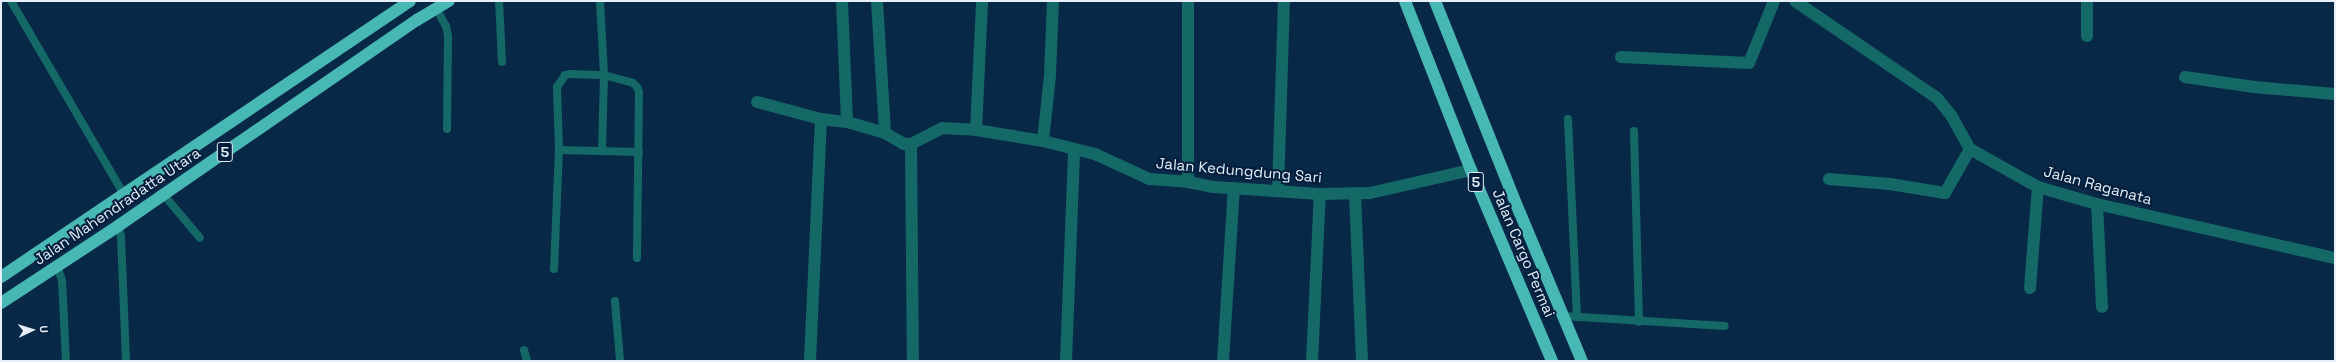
<!DOCTYPE html>
<style>
body{margin:0}
#map{position:relative;width:2336px;height:362px;overflow:hidden;background:#082847;font-family:"Space Grotesk",sans-serif}
div>[style]{position:absolute}
.lane>*{height:8px;margin:-4px;padding:0 4px;transform-origin:4px;border-radius:4px;background:#146966}
.street>*{height:12px;margin:-6px;padding:0 6px;transform-origin:6px;border-radius:6px;background:#146966}
.highway>*{height:12px;margin:-6px;padding:0 6px;transform-origin:6px;border-radius:6px;background:#48b8b4}
span{translate:-50% -50%;white-space:nowrap;text-align:center;line-height:1.15;-webkit-text-stroke:4px #001e3c;paint-order:stroke}
.shield-label span{padding:1px 3px;background:#001e3c;border:1px solid;border-radius:3px;-webkit-text-stroke-width:0}
.shield-label{font-size:14px;color:#e6effa;font-weight:700}
.street-label{font-size:15px;color:#e6effa}
.frame{position:absolute;inset:0;border:2px solid #e6effa;pointer-events:none}
.north{position:absolute;left:12px;top:310px;width:40px;height:40px;-webkit-text-stroke:3px #001e3c;paint-order:stroke;rotate:86deg;font-size:11px;font-weight:700;line-height:16px;text-align:center;color:#e6effa}
.north::after{content:'';display:block;margin:auto;width:14px;height:18px;background:#e6effa;clip-path:polygon(50% 0,100% 100%,50% 72%,0 100%)}
</style>
<div id="map">
<div class="lane">
<div style="left:11px;top:1px;width:224px;rotate:59.7deg"></div>
<div style="left:499px;top:1px;width:61px;rotate:87.2deg"></div>
<div style="left:600px;top:1px;width:74px;rotate:86.9deg"></div>
<div style="left:604px;top:75px;width:76px;rotate:91.5deg"></div>
<div style="left:437px;top:10px;width:18px;rotate:61deg"></div>
<div style="left:446px;top:26px;width:10px;rotate:79deg"></div>
<div style="left:448px;top:36px;width:93px;rotate:90.6deg"></div>
<div style="left:1568px;top:119px;width:198px;rotate:87.4deg"></div>
<div style="left:1634px;top:131px;width:191px;rotate:88.5deg"></div>
<div style="left:559px;top:150px;width:80px;rotate:1.4deg"></div>
<div style="left:163px;top:194px;width:57px;rotate:49.9deg"></div>
<div style="left:118px;top:226px;width:10px;rotate:73deg"></div>
<div style="left:121px;top:236px;width:125px;rotate:87.7deg"></div>
<div style="left:57px;top:265px;width:16px;rotate:72deg"></div>
<div style="left:62px;top:280px;width:81px;rotate:87.2deg"></div>
<div style="left:554px;top:269px;width:119px;rotate:-87.6deg"></div>
<div style="left:559px;top:150px;width:63px;rotate:-91.8deg"></div>
<div style="left:557px;top:87px;width:14px;rotate:-56deg"></div>
<div style="left:565px;top:75px;width:6px;rotate:-9deg"></div>
<div style="left:571px;top:74px;width:33px;rotate:2deg"></div>
<div style="left:604px;top:75px;width:30px;rotate:15deg"></div>
<div style="left:633px;top:83px;width:6px;rotate:45deg"></div>
<div style="left:637px;top:87px;width:5px;rotate:68deg"></div>
<div style="left:639px;top:92px;width:166px;rotate:90.7deg"></div>
<div style="left:615px;top:301px;width:60px;rotate:85.2deg"></div>
<div style="left:1564px;top:316px;width:161px;rotate:3.6deg"></div>
<div style="left:524px;top:350px;width:11px;rotate:75deg"></div>
</div>
<div class="street">
<div style="left:842px;top:1px;width:121px;rotate:87.6deg"></div>
<div style="left:877px;top:1px;width:132px;rotate:86.5deg"></div>
<div style="left:1188px;top:1px;width:181px;rotate:90deg"></div>
<div style="left:1795px;top:1px;width:172px;rotate:34.3deg"></div>
<div style="left:1937px;top:98px;width:22px;rotate:51deg"></div>
<div style="left:1951px;top:115px;width:39px;rotate:61deg"></div>
<div style="left:1970px;top:149px;width:78px;rotate:29.2deg"></div>
<div style="left:2038px;top:187px;width:61px;rotate:16.1deg"></div>
<div style="left:2097px;top:204px;width:244px;rotate:12.8deg"></div>
<div style="left:2087px;top:36px;width:35px;rotate:-90deg"></div>
<div style="left:1621px;top:57px;width:128px;rotate:2.7deg"></div>
<div style="left:1749px;top:63px;width:67px;rotate:-68deg"></div>
<div style="left:2185px;top:77px;width:70px;rotate:8.2deg"></div>
<div style="left:2254px;top:87px;width:81px;rotate:4.9deg"></div>
<div style="left:757px;top:102px;width:66px;rotate:14.9deg"></div>
<div style="left:821px;top:119px;width:26px;rotate:7deg"></div>
<div style="left:847px;top:122px;width:40px;rotate:16deg"></div>
<div style="left:885px;top:133px;width:22px;rotate:30deg"></div>
<div style="left:904px;top:144px;width:7px"></div>
<div style="left:911px;top:144px;width:35px;rotate:-27deg"></div>
<div style="left:942px;top:128px;width:34px;rotate:3deg"></div>
<div style="left:976px;top:130px;width:68px;rotate:9.3deg"></div>
<div style="left:1043px;top:141px;width:54px;rotate:14deg"></div>
<div style="left:1095px;top:154px;width:60px;rotate:24.8deg"></div>
<div style="left:1149px;top:179px;width:39px;rotate:4deg"></div>
<div style="left:1188px;top:182px;width:25px;rotate:11deg"></div>
<div style="left:1213px;top:187px;width:107px;rotate:3.7deg"></div>
<div style="left:1320px;top:194px;width:50px;rotate:-1.1deg"></div>
<div style="left:1370px;top:193px;width:104px;rotate:-12.8deg"></div>
<div style="left:976px;top:130px;width:129px;rotate:-87.3deg"></div>
<div style="left:1043px;top:141px;width:66px;rotate:-83.9deg"></div>
<div style="left:1050px;top:75px;width:74px;rotate:-87.7deg"></div>
<div style="left:911px;top:144px;width:217px;rotate:89.5deg"></div>
<div style="left:1829px;top:179px;width:61px;rotate:4.7deg"></div>
<div style="left:1890px;top:184px;width:56px;rotate:9.3deg"></div>
<div style="left:1945px;top:193px;width:51px;rotate:-60.4deg"></div>
<div style="left:1278px;top:191px;width:190px;rotate:-88.2deg"></div>
<div style="left:1355px;top:194px;width:167px;rotate:87.6deg"></div>
<div style="left:2097px;top:204px;width:103px;rotate:87.2deg"></div>
<div style="left:2030px;top:288px;width:101px;rotate:-85.5deg"></div>
<div style="left:810px;top:361px;width:242px;rotate:-87.4deg"></div>
<div style="left:1066px;top:361px;width:212px;rotate:-87.8deg"></div>
<div style="left:1223px;top:361px;width:173px;rotate:-86.4deg"></div>
<div style="left:1312px;top:361px;width:167px;rotate:-87.3deg"></div>
</div>
<div class="highway">
<div style="left:1405px;top:1px;width:181px;rotate:68.7deg"></div>
<div style="left:1471px;top:170px;width:207px;rotate:67deg"></div>
<div style="left:1435px;top:1px;width:228px;rotate:68.2deg"></div>
<div style="left:1520px;top:213px;width:160px;rotate:67.3deg"></div>
<div style="left:1px;top:277px;width:493px;rotate:-34deg"></div>
<div style="left:1px;top:303px;width:140px;rotate:-33.3deg"></div>
<div style="left:118px;top:226px;width:363px;rotate:-34.6deg"></div>
<div style="left:417px;top:20px;width:37px;rotate:-31deg"></div>
</div>
<div class="shield-label">
<span style="left:225px;top:152px">5</span>
<span style="left:1476px;top:182px">5</span>
</div>
<div class="street-label">
<span style="left:1239px;top:170px;rotate:5deg">Jalan Kedungdung Sari</span>
<span style="left:2098px;top:185px;rotate:15deg">Jalan Raganata</span>
<span style="left:117px;top:206px;rotate:-34deg">Jalan Mahendradatta Utara</span>
<span style="left:1524px;top:253px;rotate:67deg">Jalan Cargo Permai</span>
</div>
<div class="frame"></div>
<div class="north">U</div>
</div>
